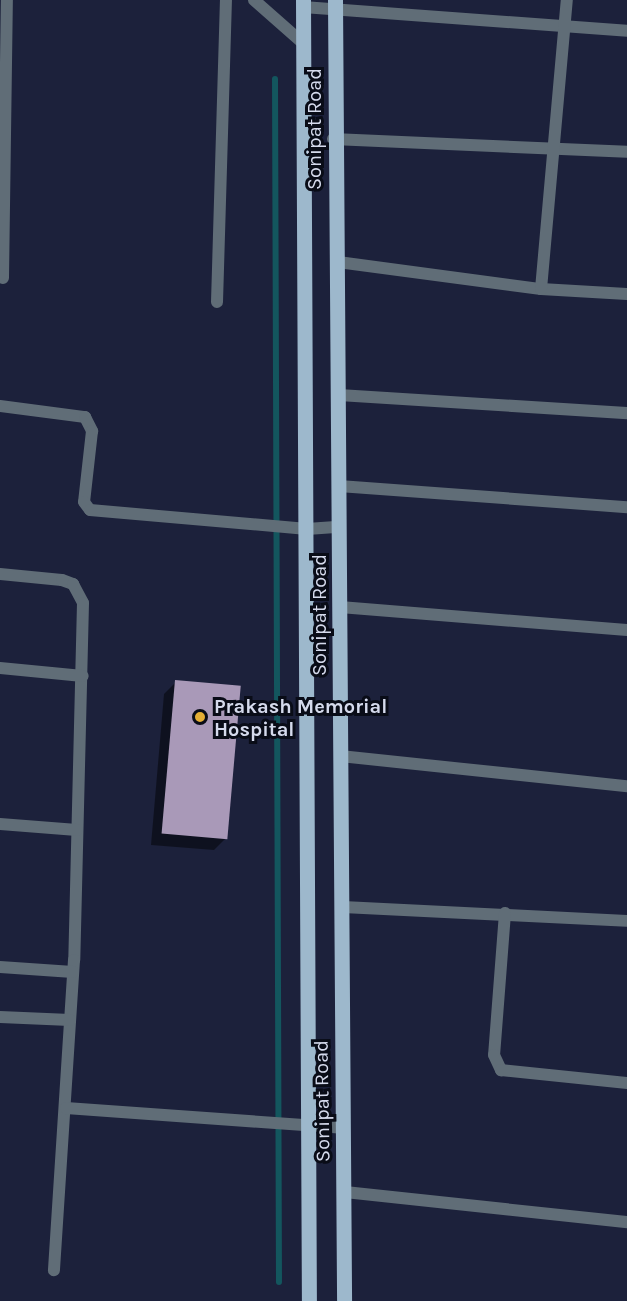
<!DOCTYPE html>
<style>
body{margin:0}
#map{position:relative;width:627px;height:1301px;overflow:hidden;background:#1c213b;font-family:Karla,sans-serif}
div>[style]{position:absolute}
.shadow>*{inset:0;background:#0007}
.stream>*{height:6px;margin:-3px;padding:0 3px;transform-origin:3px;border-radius:3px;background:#13565e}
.building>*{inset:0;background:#a999b8;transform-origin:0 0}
.minor>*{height:12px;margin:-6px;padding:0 6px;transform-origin:6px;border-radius:6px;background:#606d77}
.tertiary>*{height:12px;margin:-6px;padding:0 6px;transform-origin:6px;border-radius:6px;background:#606d77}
.primary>*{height:15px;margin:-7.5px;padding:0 7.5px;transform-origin:7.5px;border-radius:7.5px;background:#9db8cc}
.dots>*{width:16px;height:16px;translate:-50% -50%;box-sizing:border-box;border:3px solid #090c17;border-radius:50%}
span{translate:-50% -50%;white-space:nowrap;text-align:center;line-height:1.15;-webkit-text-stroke:6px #090c17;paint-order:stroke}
.street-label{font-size:20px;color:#d5daec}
.poi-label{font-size:20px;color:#d5daec;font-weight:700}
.left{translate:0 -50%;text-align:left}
</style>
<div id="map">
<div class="shadow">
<div style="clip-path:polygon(176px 682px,226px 838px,214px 850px,151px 845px,164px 694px)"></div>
</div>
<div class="stream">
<div style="left:275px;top:79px;width:1203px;rotate:89.81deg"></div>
</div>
<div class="building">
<div style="left:175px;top:680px;width:66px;height:154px;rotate:5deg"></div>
</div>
<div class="minor">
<div style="left:303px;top:7px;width:325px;rotate:4.2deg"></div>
<div style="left:333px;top:139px;width:294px;rotate:2.5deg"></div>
<div style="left:338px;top:262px;width:205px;rotate:7.6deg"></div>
<div style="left:541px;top:289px;width:86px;rotate:3.3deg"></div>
<div style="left:3px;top:278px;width:278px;rotate:-89.2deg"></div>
<div style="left:541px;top:289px;width:290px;rotate:-84.9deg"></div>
<div style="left:217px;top:302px;width:302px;rotate:-88.3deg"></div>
<div style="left:339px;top:395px;width:289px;rotate:3.6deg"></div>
<div style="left:0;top:406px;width:86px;rotate:7.4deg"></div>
<div style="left:85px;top:417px;width:16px;rotate:63deg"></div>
<div style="left:92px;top:431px;width:71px;rotate:96.4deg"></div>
<div style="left:84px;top:502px;width:10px;rotate:53deg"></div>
<div style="left:90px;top:510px;width:218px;rotate:5deg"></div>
<div style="left:307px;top:529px;width:32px;rotate:-4deg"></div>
<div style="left:339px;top:486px;width:289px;rotate:4.2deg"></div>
<div style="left:0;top:574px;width:62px;rotate:5.5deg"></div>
<div style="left:62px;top:580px;width:12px;rotate:20deg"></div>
<div style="left:73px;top:584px;width:21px;rotate:62deg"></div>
<div style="left:83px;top:603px;width:357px;rotate:91.4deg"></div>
<div style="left:74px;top:960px;width:311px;rotate:93.7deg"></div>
<div style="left:340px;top:607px;width:288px;rotate:4.6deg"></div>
<div style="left:0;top:668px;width:83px;rotate:5.5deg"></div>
<div style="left:340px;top:756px;width:289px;rotate:6deg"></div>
<div style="left:0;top:824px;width:77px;rotate:4.5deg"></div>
<div style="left:343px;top:907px;width:284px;rotate:2.8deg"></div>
<div style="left:505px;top:913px;width:142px;rotate:94.4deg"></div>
<div style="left:494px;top:1055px;width:17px;rotate:65deg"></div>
<div style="left:501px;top:1070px;width:127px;rotate:5.9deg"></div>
<div style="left:0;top:967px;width:73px;rotate:3.9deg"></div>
<div style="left:0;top:1017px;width:70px;rotate:2.5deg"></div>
<div style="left:66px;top:1108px;width:277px;rotate:4.1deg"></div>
<div style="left:345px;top:1192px;width:284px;rotate:6.1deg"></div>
</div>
<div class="tertiary">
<div style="left:254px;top:0;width:65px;rotate:41.3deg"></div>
</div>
<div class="primary">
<div style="left:303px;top:0;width:1301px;rotate:89.74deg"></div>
<div style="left:335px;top:0;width:1301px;rotate:89.6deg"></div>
</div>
<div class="dots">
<div style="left:200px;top:717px;background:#e4ae35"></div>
</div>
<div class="street-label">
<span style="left:314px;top:129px;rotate:-90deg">Sonipat Road</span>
<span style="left:319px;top:615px;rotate:-90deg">Sonipat Road</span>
<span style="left:322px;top:1101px;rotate:-91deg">Sonipat Road</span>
</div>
<div class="poi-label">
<span class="left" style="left:214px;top:718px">Prakash Memorial<br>Hospital</span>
</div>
</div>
